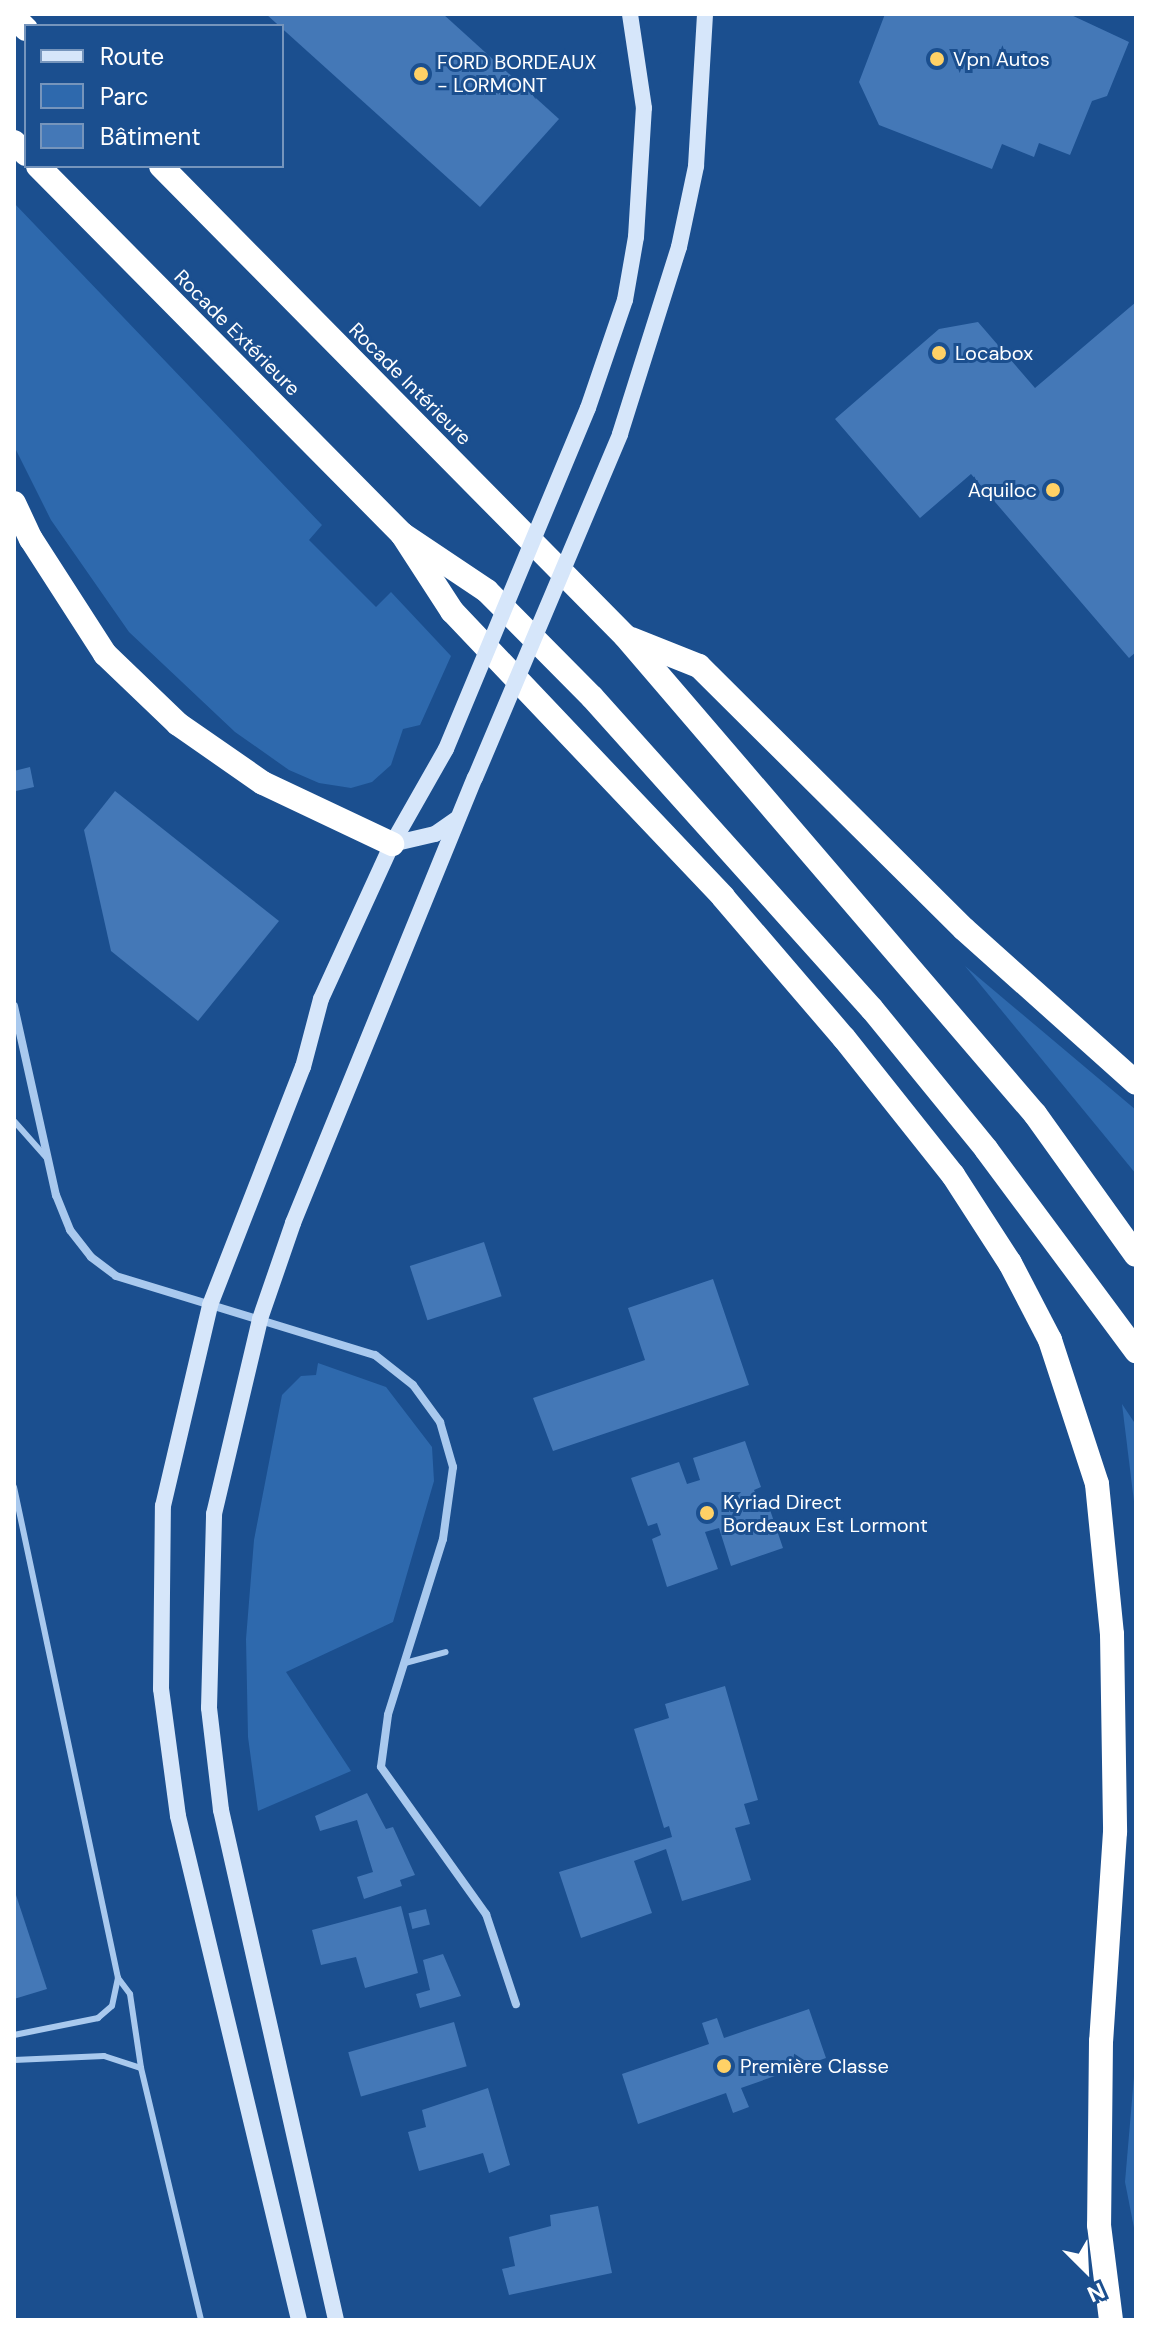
<!DOCTYPE html>
<meta charset="utf-8">
<style>
body{margin:0}
#map{position:relative;width:1150px;height:2334px;overflow:hidden;background:#1b4f8f;font-family:"DM Sans",sans-serif}
div>[style]{position:absolute}
.green>*{inset:0;background:#2e69ad}
.building>*{inset:0;background:#4478b7;transform-origin:0 0}
.lane>*{height:6px;margin:-3px;padding:0 3px;transform-origin:3px;border-radius:3px;background:#a9c9ee}
.street>*{height:8px;margin:-4px;padding:0 4px;transform-origin:4px;border-radius:4px;background:#a9c9ee}
.secondary>*{height:16px;margin:-8px;padding:0 8px;transform-origin:8px;border-radius:8px;background:#d6e6fa}
.highway>*{height:24px;margin:-12px;padding:0 12px;transform-origin:12px;border-radius:12px;background:#fff}
.secondary-bridge>*{height:16px;margin:-8px;padding:0 8px;transform-origin:8px;border-radius:8px;background:#d6e6fa}
.dots>*{width:22px;height:22px;translate:-50% -50%;box-sizing:border-box;border:4px solid #1b4f8f;border-radius:50%}
span{translate:-50% -50%;white-space:nowrap;text-align:center;line-height:1.15;-webkit-text-stroke:6px #1b4f8f;paint-order:stroke}
.poi-label{font-size:20px;color:#fff}
.left{translate:0 -50%;text-align:left}
.right{translate:-100% -50%;text-align:right}
.street-label{font-size:20px;color:#fff}
.frame{position:absolute;inset:0;border:16px solid #fff;pointer-events:none}
.legend{position:absolute;left:24px;top:24px;width:260px;height:144px;box-sizing:border-box;background:#1b4f8f;border:2px solid #7695bc;margin:0;padding:10px 14px;list-style:none;font-size:24px;color:#fff}
.legend li{display:flex;align-items:center;gap:16px;height:40px}
.legend b{width:40px;border:2px solid #7695bc}
.north{position:absolute;left:1046px;top:2230px;width:80px;height:80px;-webkit-text-stroke:6px #1b4f8f;paint-order:stroke;rotate:156deg;font-size:22px;font-weight:700;line-height:32px;text-align:center;color:#fff}
.north::after{content:'';display:block;margin:auto;width:28px;height:36px;background:#fff;clip-path:polygon(50% 0,100% 100%,50% 72%,0 100%)}
</style>
<div id="map">
<div class="green">
<div style="clip-path:polygon(14px 203px,322px 525px,309px 540px,376px 607px,391px 592px,451px 656px,420px 725px,403px 729px,391px 765px,372px 782px,351px 788px,319px 783px,289px 770px,235px 732px,129px 632px,51px 520px,14px 446px)"></div>
<div style="clip-path:polygon(965px 966px,1136px 1110px,1136px 1174px)"></div>
<div style="clip-path:polygon(318px 1363px,386px 1387px,432px 1447px,434px 1481px,393px 1622px,286px 1672px,351px 1771px,258px 1811px,248px 1737px,246px 1639px,254px 1540px,282px 1395px,301px 1376px,316px 1375px)"></div>
<div style="clip-path:polygon(1122px 1404px,1136px 1425px,1136px 1518px)"></div>
<div style="clip-path:polygon(1136px 2053px,1136px 2238px,1125px 2182px)"></div>
</div>
<div class="building">
<div style="clip-path:polygon(266px 14px,443px 14px,559px 119px,480px 207px)"></div>
<div style="clip-path:polygon(885px 14px,1069px 14px,1129px 42px,1107px 96px,1092px 101px,1070px 155px,1039px 143px,1034px 157px,1002px 144px,992px 169px,879px 125px,859px 82px)"></div>
<div style="clip-path:polygon(1136px 302px,1136px 652px,1129px 658px,971px 474px,920px 518px,835px 419px,939px 329px,978px 322px,1035px 388px)"></div>
<div style="clip-path:polygon(30px 767px,34px 787px,16px 791px,14px 771px)"></div>
<div style="clip-path:polygon(115px 791px,279px 921px,198px 1021px,111px 951px,84px 830px)"></div>
<div style="left:484px;top:1242px;width:57px;height:78px;rotate:72deg"></div>
<div style="clip-path:polygon(713px 1279px,749px 1385px,553px 1451px,533px 1398px,645px 1360px,628px 1308px)"></div>
<div style="clip-path:polygon(745px 1441px,761px 1487px,754px 1490px,759px 1502px,767px 1501px,783px 1548px,731px 1566px,719px 1528px,705px 1532px,718px 1569px,667px 1587px,652px 1539px,661px 1535px,657px 1523px,648px 1526px,631px 1478px,679px 1462px,687px 1484px,700px 1480px,693px 1458px)"></div>
<div style="clip-path:polygon(725px 1686px,758px 1800px,744px 1804px,750px 1824px,735px 1828px,751px 1880px,682px 1901px,666px 1849px,634px 1861px,652px 1913px,581px 1938px,559px 1872px,672px 1837px,669px 1826px,664px 1828px,634px 1729px,669px 1718px,665px 1704px)"></div>
<div style="clip-path:polygon(367px 1793px,386px 1829px,393px 1827px,415px 1875px,400px 1880px,402px 1886px,364px 1899px,357px 1877px,373px 1872px,357px 1820px,320px 1831px,315px 1816px)"></div>
<div style="clip-path:polygon(14px 1889px,47px 1989px,14px 1999px)"></div>
<div style="clip-path:polygon(401px 1906px,418px 1973px,365px 1988px,356px 1957px,321px 1965px,312px 1930px)"></div>
<div style="left:426px;top:1909px;width:16px;height:18px;rotate:76deg"></div>
<div style="clip-path:polygon(443px 1954px,461px 1996px,420px 2008px,416px 1994px,430px 1990px,423px 1960px)"></div>
<div style="clip-path:polygon(809px 2009px,826px 2058px,741px 2088px,749px 2107px,733px 2113px,726px 2093px,638px 2124px,622px 2074px,709px 2044px,702px 2023px,717px 2018px,724px 2038px)"></div>
<div style="left:454px;top:2022px;width:46px;height:110px;rotate:74deg"></div>
<div style="clip-path:polygon(488px 2088px,510px 2165px,489px 2173px,483px 2153px,419px 2171px,408px 2132px,426px 2127px,422px 2110px)"></div>
<div style="clip-path:polygon(598px 2206px,612px 2273px,509px 2295px,502px 2269px,515px 2266px,509px 2237px,551px 2226px,550px 2215px)"></div>
</div>
<div class="lane">
<div style="left:14px;top:1121px;width:48px;rotate:48.4deg"></div>
<div style="left:14px;top:1487px;width:502px;rotate:78.04deg"></div>
<div style="left:118px;top:1978px;width:20px;rotate:53deg"></div>
<div style="left:130px;top:1994px;width:75px;rotate:81.5deg"></div>
<div style="left:141px;top:2068px;width:259px;rotate:76.6deg"></div>
<div style="left:405px;top:1663px;width:42px;rotate:-15deg"></div>
<div style="left:14px;top:2035px;width:86px;rotate:-11.4deg"></div>
<div style="left:98px;top:2018px;width:18px;rotate:-41deg"></div>
<div style="left:112px;top:2006px;width:29px;rotate:-78deg"></div>
<div style="left:14px;top:2060px;width:90px;rotate:-2.5deg"></div>
<div style="left:104px;top:2056px;width:39px;rotate:18deg"></div>
</div>
<div class="street">
<div style="left:14px;top:1006px;width:194px;rotate:77.5deg"></div>
<div style="left:56px;top:1195px;width:38px;rotate:68deg"></div>
<div style="left:70px;top:1230px;width:34px;rotate:52deg"></div>
<div style="left:91px;top:1257px;width:31px;rotate:37deg"></div>
<div style="left:116px;top:1276px;width:271px;rotate:17deg"></div>
<div style="left:375px;top:1355px;width:48px;rotate:38.3deg"></div>
<div style="left:413px;top:1385px;width:46px;rotate:53.9deg"></div>
<div style="left:440px;top:1422px;width:47px;rotate:73.9deg"></div>
<div style="left:453px;top:1467px;width:73px;rotate:97.9deg"></div>
<div style="left:443px;top:1539px;width:184px;rotate:107.4deg"></div>
<div style="left:388px;top:1715px;width:52px;rotate:97.7deg"></div>
<div style="left:381px;top:1767px;width:181px;rotate:54.5deg"></div>
<div style="left:486px;top:1914px;width:95px;rotate:71.6deg"></div>
</div>
<div class="secondary">
<div style="left:588px;top:408px;width:114px;rotate:-71.1deg"></div>
<div style="left:625px;top:300px;width:64px;rotate:-80.1deg"></div>
<div style="left:636px;top:237px;width:129px;rotate:-86.5deg"></div>
<div style="left:644px;top:108px;width:95px;rotate:-98.5deg"></div>
<div style="left:620px;top:434px;width:196px;rotate:-72.5deg"></div>
<div style="left:679px;top:247px;width:83px;rotate:-78.1deg"></div>
<div style="left:696px;top:166px;width:152px;rotate:-86.6deg"></div>
<div style="left:392px;top:844px;width:44px;rotate:-13.1deg"></div>
<div style="left:435px;top:834px;width:28px;rotate:-35deg"></div>
<div style="left:299px;top:2320px;width:518px;rotate:-103.5deg"></div>
<div style="left:178px;top:1816px;width:128px;rotate:-97.6deg"></div>
<div style="left:161px;top:1689px;width:183px;rotate:-89.4deg"></div>
<div style="left:163px;top:1506px;width:206px;rotate:-76.8deg"></div>
<div style="left:210px;top:1305px;width:256px;rotate:-68.7deg"></div>
<div style="left:303px;top:1067px;width:70px;rotate:-75.2deg"></div>
<div style="left:321px;top:999px;width:170px;rotate:-65.4deg"></div>
<div style="left:392px;top:844px;width:109px;rotate:-60.4deg"></div>
<div style="left:336px;top:2320px;width:523px;rotate:-102.71deg"></div>
<div style="left:221px;top:1810px;width:103px;rotate:-96.7deg"></div>
<div style="left:209px;top:1708px;width:194px;rotate:-88.5deg"></div>
<div style="left:214px;top:1514px;width:200px;rotate:-76.7deg"></div>
<div style="left:260px;top:1319px;width:102px;rotate:-71deg"></div>
<div style="left:293px;top:1223px;width:481px;rotate:-67.8deg"></div>
</div>
<div class="highway">
<div style="left:14px;top:17px;width:17px;rotate:45deg"></div>
<div style="left:14px;top:142px;width:17px;rotate:45deg"></div>
<div style="left:38px;top:166px;width:518px;rotate:45.31deg"></div>
<div style="left:402px;top:534px;width:102px;rotate:33.8deg"></div>
<div style="left:487px;top:591px;width:149px;rotate:45.3deg"></div>
<div style="left:592px;top:697px;width:419px;rotate:48.1deg"></div>
<div style="left:872px;top:1009px;width:181px;rotate:50.8deg"></div>
<div style="left:986px;top:1149px;width:252px;rotate:53.4deg"></div>
<div style="left:161px;top:166px;width:660px;rotate:45.37deg"></div>
<div style="left:625px;top:636px;width:630px;rotate:49.38deg"></div>
<div style="left:1035px;top:1114px;width:173px;rotate:54.4deg"></div>
<div style="left:14px;top:503px;width:40px;rotate:65deg"></div>
<div style="left:31px;top:539px;width:137px;rotate:57.2deg"></div>
<div style="left:105px;top:654px;width:101px;rotate:43.8deg"></div>
<div style="left:178px;top:724px;width:103px;rotate:34.8deg"></div>
<div style="left:263px;top:783px;width:143px;rotate:25.3deg"></div>
<div style="left:402px;top:534px;width:92px;rotate:57deg"></div>
<div style="left:452px;top:611px;width:394px;rotate:46.5deg"></div>
<div style="left:723px;top:897px;width:186px;rotate:49.4deg"></div>
<div style="left:844px;top:1038px;width:175px;rotate:51.5deg"></div>
<div style="left:953px;top:1175px;width:105px;rotate:57.1deg"></div>
<div style="left:1010px;top:1263px;width:87px;rotate:62.5deg"></div>
<div style="left:1050px;top:1340px;width:151px;rotate:71.9deg"></div>
<div style="left:1097px;top:1484px;width:151px;rotate:84.3deg"></div>
<div style="left:1112px;top:1634px;width:198px;rotate:89.1deg"></div>
<div style="left:1115px;top:1832px;width:209px;rotate:93.8deg"></div>
<div style="left:1101px;top:2041px;width:184px;rotate:90.6deg"></div>
<div style="left:1099px;top:2225px;width:96px;rotate:82.8deg"></div>
<div style="left:631px;top:639px;width:73px;rotate:21.7deg"></div>
<div style="left:699px;top:666px;width:373px;rotate:44.8deg"></div>
<div style="left:964px;top:929px;width:231px;rotate:41.8deg"></div>
</div>
<div class="secondary-bridge">
<div style="left:446px;top:749px;width:369px;rotate:-67.4deg"></div>
<div style="left:475px;top:778px;width:373px;rotate:-67.1deg"></div>
</div>
<div class="dots">
<div style="left:937px;top:59px;background:#ffd166"></div>
<div style="left:421px;top:74px;background:#ffd166"></div>
<div style="left:939px;top:353px;background:#ffd166"></div>
<div style="left:1053px;top:490px;background:#ffd166"></div>
<div style="left:707px;top:1513px;background:#ffd166"></div>
<div style="left:724px;top:2066px;background:#ffd166"></div>
</div>
<div class="poi-label">
<span class="left" style="left:953px;top:59px">Vpn Autos</span>
<span class="left" style="left:437px;top:74px">FORD BORDEAUX<br>- LORMONT</span>
<span class="left" style="left:955px;top:353px">Locabox</span>
<span class="right" style="left:1037px;top:490px">Aquiloc</span>
<span class="left" style="left:723px;top:1514px">Kyriad Direct<br>Bordeaux Est Lormont</span>
<span class="left" style="left:740px;top:2066px">Première Classe</span>
</div>
<div class="street-label">
<span style="left:237px;top:333px;rotate:45deg">Rocade Extérieure</span>
<span style="left:410px;top:384px;rotate:45deg">Rocade Intérieure</span>
</div>
<div class="frame"></div>
<ul class="legend">
<li><b style="height:10px;background:#d6e6fa"></b>Route</li>
<li><b style="height:22px;background:#2e69ad"></b>Parc</li>
<li><b style="height:22px;background:#4478b7"></b>Bâtiment</li>
</ul>
<div class="north">N</div>
</div>
